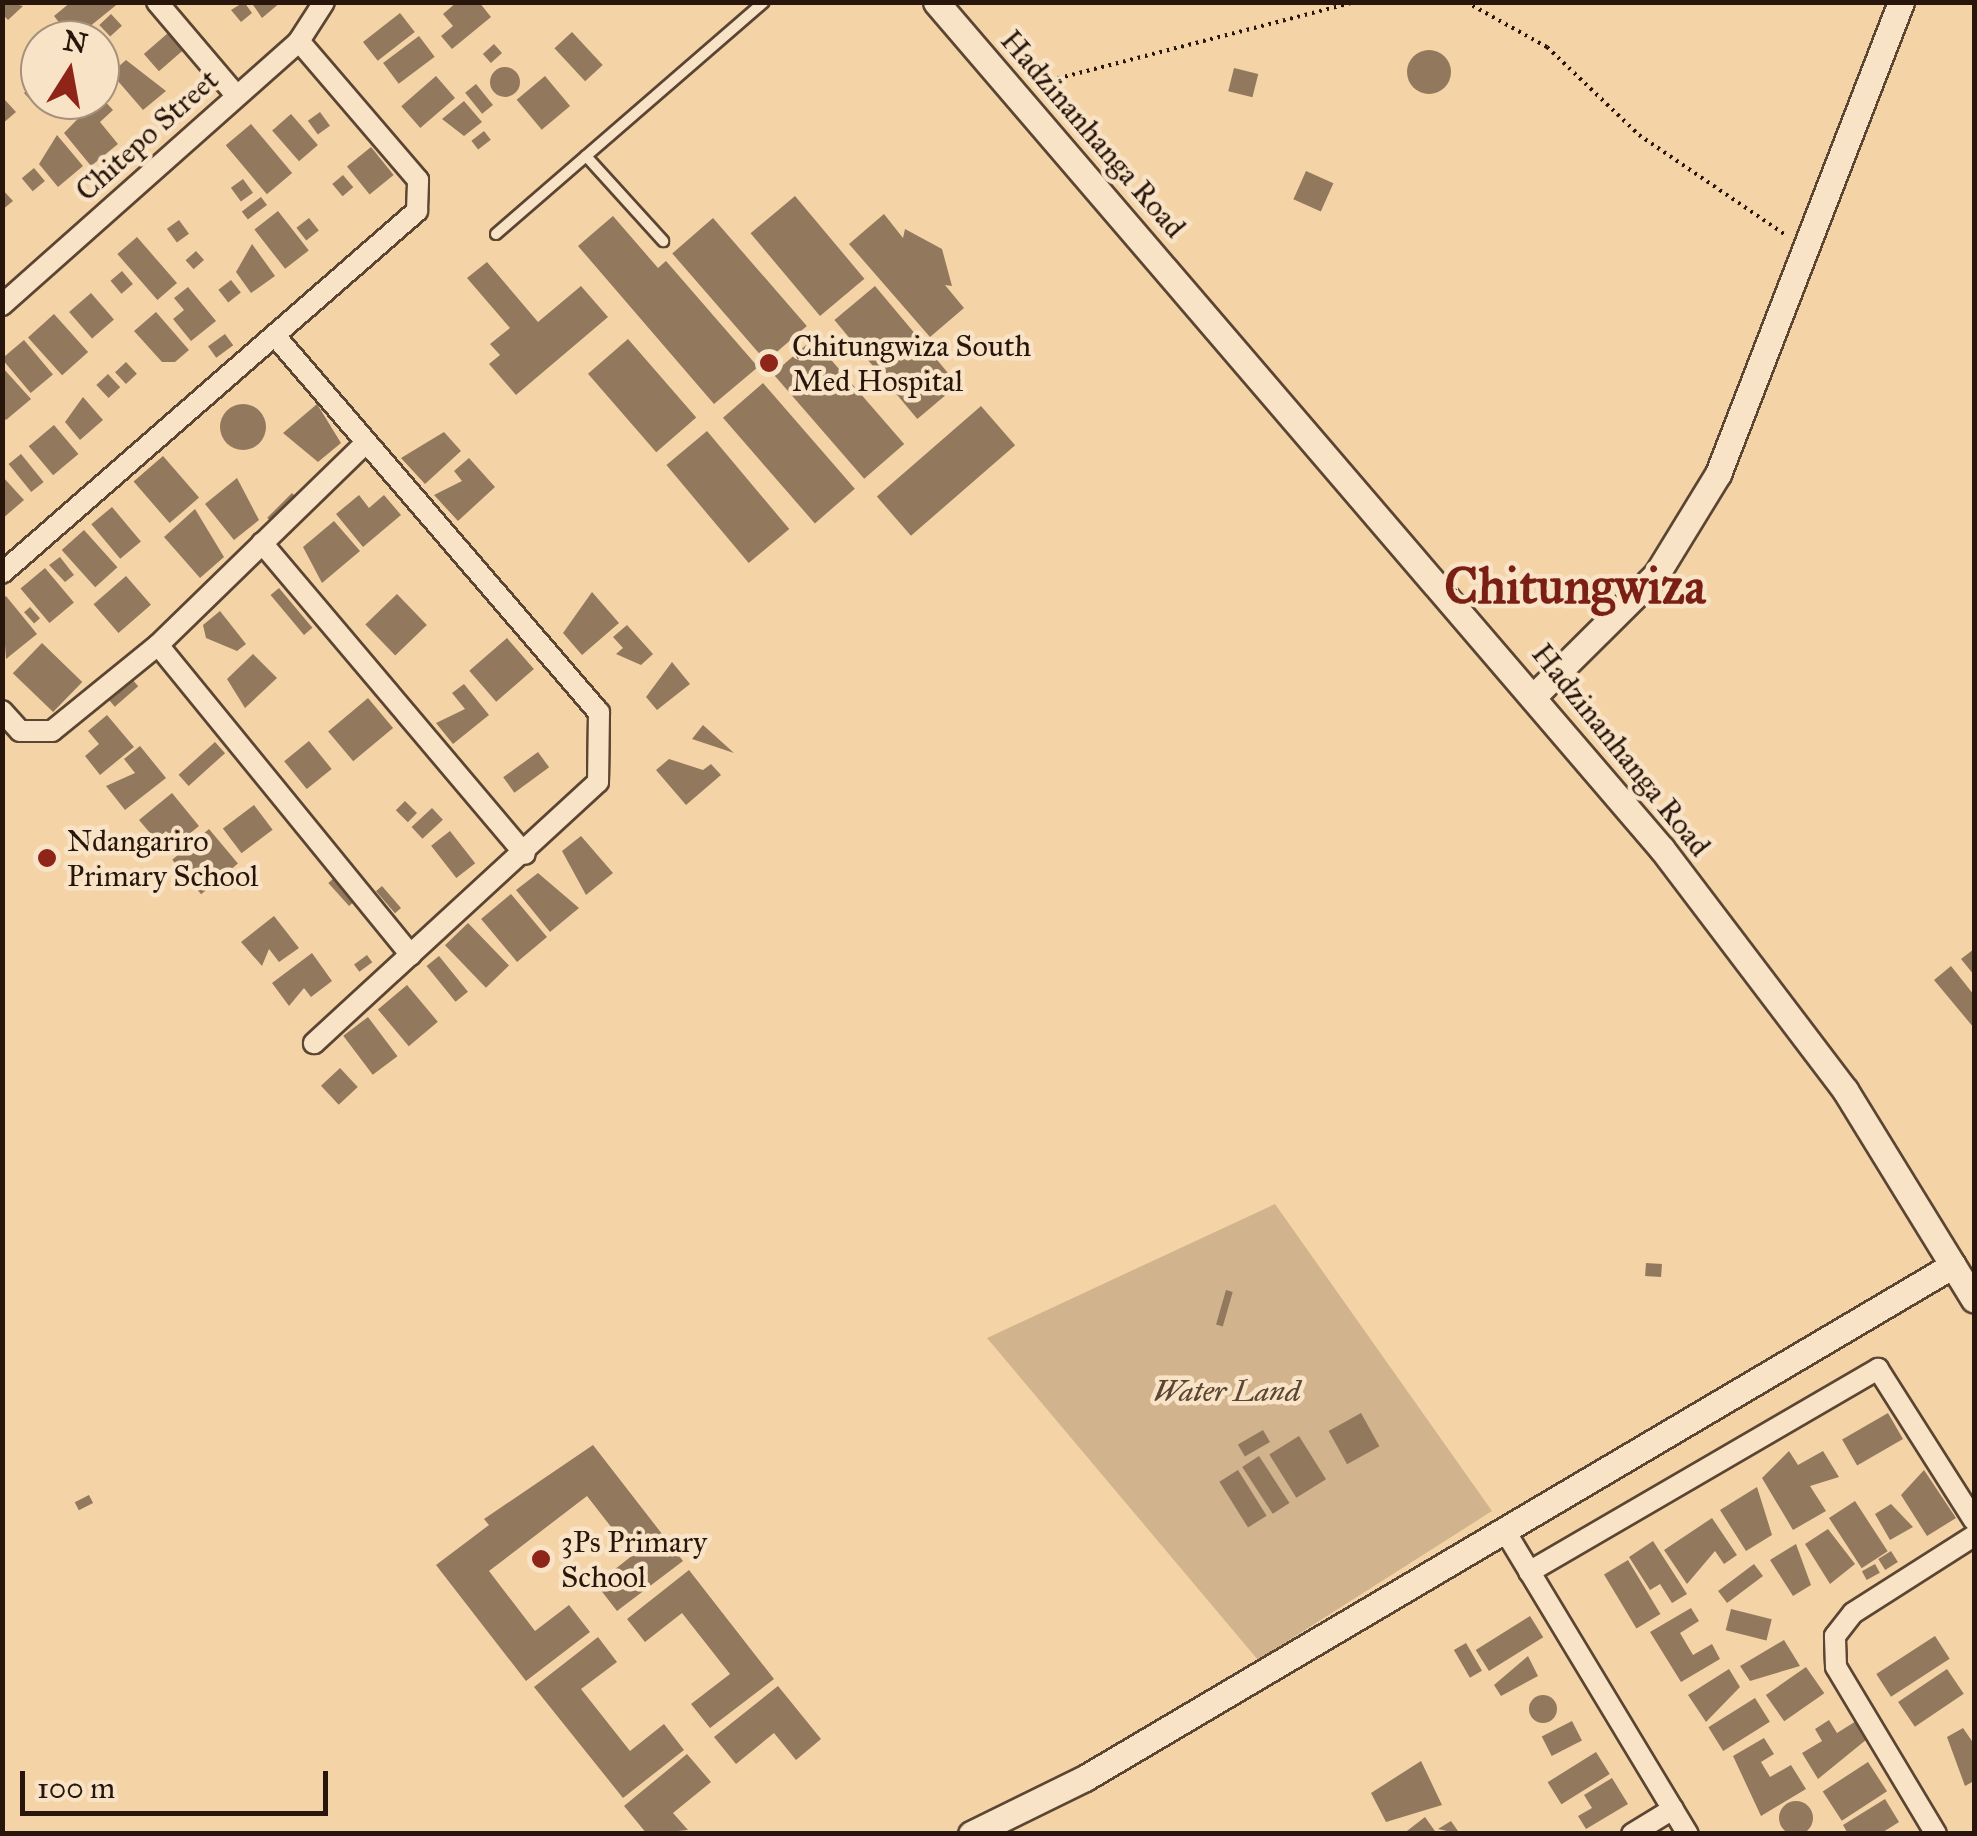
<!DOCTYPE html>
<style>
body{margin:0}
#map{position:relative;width:1977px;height:1836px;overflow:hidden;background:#f4d4a7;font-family:"IM FELL Great Primer",serif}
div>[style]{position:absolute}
.green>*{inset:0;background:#d1b48d}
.building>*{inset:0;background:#92785d;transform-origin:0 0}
.round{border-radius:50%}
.path>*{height:4px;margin-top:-2px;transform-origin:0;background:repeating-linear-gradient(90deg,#28150c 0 2.5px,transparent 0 7.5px)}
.roads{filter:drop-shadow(2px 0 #5b4533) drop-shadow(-2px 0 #5b4533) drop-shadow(0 2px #5b4533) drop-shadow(0 -2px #5b4533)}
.service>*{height:10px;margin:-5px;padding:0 5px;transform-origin:5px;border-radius:5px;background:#f8e3c6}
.minor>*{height:20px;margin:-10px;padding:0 10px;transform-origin:10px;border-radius:10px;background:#f8e3c6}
.tertiary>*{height:25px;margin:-12.5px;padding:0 12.5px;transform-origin:12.5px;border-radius:12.5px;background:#f8e3c6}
.dots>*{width:28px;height:28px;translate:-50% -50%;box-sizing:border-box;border:5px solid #f8e3c6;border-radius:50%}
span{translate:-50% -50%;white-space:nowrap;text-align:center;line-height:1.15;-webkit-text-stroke:9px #f8e3c6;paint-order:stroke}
.street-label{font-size:30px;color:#28150c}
.poi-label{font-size:30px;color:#28150c}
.left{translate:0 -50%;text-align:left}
.park-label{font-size:30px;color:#5b4533;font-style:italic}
.town-label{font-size:50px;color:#7a1f14;font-weight:700}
.frame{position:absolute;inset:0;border:5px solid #28150c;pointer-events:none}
.north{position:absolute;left:20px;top:20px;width:100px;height:100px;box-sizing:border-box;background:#f8e3c6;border:2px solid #a5917c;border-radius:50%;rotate:11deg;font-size:28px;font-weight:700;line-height:40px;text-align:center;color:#28150c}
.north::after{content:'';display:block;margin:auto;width:35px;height:45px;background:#8f2418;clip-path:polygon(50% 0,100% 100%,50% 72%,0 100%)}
.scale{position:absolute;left:20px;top:1771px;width:308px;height:45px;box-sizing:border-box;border:5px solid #28150c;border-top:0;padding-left:12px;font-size:30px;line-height:35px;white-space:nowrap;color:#28150c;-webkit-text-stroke:8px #f8e3c6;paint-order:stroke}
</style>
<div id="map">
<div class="green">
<div style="clip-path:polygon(1275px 1204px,1492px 1511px,1258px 1660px,987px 1338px)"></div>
</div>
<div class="building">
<div style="clip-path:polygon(6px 2px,23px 6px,8px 20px,2px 14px)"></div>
<div style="clip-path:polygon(71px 2px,90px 4px,120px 2px,73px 40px,54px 16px)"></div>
<div style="clip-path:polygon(244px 2px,252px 13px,241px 22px,231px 10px)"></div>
<div style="clip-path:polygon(251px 2px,281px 2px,262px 18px)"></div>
<div style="clip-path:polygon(457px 2px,479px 2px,491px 17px,452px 49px,441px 36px,453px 26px,443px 14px)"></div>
<div style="left:400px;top:13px;width:24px;height:47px;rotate:52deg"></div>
<div style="left:111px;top:14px;width:16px;height:16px;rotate:47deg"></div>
<div style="left:572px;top:32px;width:45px;height:24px;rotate:47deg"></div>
<div style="left:168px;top:33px;width:23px;height:32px;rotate:49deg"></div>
<div style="left:419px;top:36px;width:26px;height:45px;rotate:53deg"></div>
<div style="left:494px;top:44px;width:12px;height:15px;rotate:48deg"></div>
<div class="round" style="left:1407px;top:50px;width:44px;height:44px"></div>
<div style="clip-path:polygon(126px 60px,166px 91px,143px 110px,111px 73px)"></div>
<div class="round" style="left:490px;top:67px;width:30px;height:30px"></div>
<div style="left:1234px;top:68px;width:25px;height:24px;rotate:14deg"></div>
<div style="left:436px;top:76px;width:29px;height:46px;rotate:49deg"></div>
<div style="left:545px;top:76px;width:39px;height:37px;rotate:50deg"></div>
<div style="clip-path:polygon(36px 83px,40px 101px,35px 105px,24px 93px)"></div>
<div style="left:476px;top:84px;width:27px;height:14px;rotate:51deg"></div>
<div style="clip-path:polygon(100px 96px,113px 110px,100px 122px,118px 144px,91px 166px,64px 133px)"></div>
<div style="clip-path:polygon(5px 100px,16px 112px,2px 124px,2px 102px)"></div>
<div style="clip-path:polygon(464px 101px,482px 122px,464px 136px,442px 119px)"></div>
<div style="left:320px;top:112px;width:17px;height:15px;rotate:54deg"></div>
<div style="left:291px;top:114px;width:41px;height:25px;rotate:49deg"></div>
<div style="left:251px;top:124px;width:64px;height:33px;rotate:50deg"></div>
<div style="left:484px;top:131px;width:11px;height:16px;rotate:52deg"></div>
<div style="clip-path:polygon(57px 135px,83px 166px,58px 187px,39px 164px)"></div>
<div style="left:371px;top:147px;width:36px;height:31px;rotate:51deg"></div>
<div style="left:34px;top:168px;width:17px;height:16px;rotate:50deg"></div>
<div style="left:1306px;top:171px;width:30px;height:31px;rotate:24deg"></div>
<div style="left:343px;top:175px;width:16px;height:14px;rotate:50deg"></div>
<div style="left:243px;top:179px;width:17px;height:15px;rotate:54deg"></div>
<div style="clip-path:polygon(2px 189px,13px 201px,2px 210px)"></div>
<div style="left:795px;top:196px;width:108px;height:58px;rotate:50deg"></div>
<div style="left:261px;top:197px;width:10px;height:24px;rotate:53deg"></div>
<div style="left:278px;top:211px;width:50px;height:30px;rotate:52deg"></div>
<div style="clip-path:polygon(884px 214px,903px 238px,905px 229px,942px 249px,952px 286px,945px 285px,964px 308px,930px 337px,849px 244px)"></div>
<div style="clip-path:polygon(613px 216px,658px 268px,666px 261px,758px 367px,714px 404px,578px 246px)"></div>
<div style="left:309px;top:218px;width:16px;height:16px;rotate:52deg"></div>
<div style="left:713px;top:218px;width:143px;height:54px;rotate:49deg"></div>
<div style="left:179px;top:220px;width:17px;height:15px;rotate:54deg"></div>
<div style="left:137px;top:237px;width:61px;height:26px;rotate:49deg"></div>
<div style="clip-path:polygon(252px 244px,275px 276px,251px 293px,236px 272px)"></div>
<div style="left:196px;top:251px;width:12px;height:14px;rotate:48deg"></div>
<div style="clip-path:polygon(487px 262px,538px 322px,581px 286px,608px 317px,516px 395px,489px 364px,500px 355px,490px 344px,510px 328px,467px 278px)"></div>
<div style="left:122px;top:271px;width:17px;height:15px;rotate:50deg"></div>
<div style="left:231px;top:280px;width:16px;height:16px;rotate:52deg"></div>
<div style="left:875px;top:286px;width:129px;height:53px;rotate:50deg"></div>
<div style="clip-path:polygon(188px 287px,216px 321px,191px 341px,173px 319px,184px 310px,174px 298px)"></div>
<div style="left:91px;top:293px;width:35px;height:29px;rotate:49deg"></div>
<div style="clip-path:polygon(156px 312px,189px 350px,175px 362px,162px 362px,134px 331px)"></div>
<div style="left:54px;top:314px;width:51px;height:35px;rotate:48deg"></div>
<div style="left:225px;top:334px;width:14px;height:21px;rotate:54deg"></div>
<div style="left:628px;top:339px;width:104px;height:53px;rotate:49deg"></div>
<div style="left:813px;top:339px;width:139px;height:53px;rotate:49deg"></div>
<div style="left:24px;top:340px;width:45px;height:29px;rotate:50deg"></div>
<div style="left:126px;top:362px;width:16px;height:15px;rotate:47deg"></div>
<div style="clip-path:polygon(2px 367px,31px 399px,6px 420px,2px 416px)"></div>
<div style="left:108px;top:374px;width:18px;height:16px;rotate:47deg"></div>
<div style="left:763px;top:383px;width:140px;height:53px;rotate:49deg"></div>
<div style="clip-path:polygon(83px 397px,103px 420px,80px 440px,65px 422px)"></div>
<div class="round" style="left:220px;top:404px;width:46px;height:46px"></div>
<div style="clip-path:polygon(317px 404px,341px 443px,318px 462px,283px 433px)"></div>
<div style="left:981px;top:406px;width:52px;height:138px;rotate:49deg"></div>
<div style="left:54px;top:425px;width:38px;height:33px;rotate:50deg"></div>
<div style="left:707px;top:431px;width:128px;height:53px;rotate:50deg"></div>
<div style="clip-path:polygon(444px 432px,461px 451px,425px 484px,401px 458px)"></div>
<div style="left:21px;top:454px;width:36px;height:16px;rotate:51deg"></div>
<div style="left:163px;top:456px;width:55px;height:39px;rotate:49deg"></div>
<div style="clip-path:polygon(469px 458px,495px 487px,458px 521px,434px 495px,462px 481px,454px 471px)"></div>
<div style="clip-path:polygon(2px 476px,24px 500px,2px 519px)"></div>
<div style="clip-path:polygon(237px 478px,259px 520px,234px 540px,205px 504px)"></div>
<div style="left:292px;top:493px;width:8px;height:35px;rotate:45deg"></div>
<div style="clip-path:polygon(359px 495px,369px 508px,384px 495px,401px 515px,363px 547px,336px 514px)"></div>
<div style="left:112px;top:507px;width:45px;height:27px;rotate:50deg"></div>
<div style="clip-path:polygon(195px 509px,224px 557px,200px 578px,164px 537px)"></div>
<div style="clip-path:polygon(334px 521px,360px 551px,322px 583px,303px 547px)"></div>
<div style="left:84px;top:530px;width:50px;height:30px;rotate:48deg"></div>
<div style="clip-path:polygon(60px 557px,74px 575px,65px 582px,49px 565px)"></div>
<div style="left:45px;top:568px;width:45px;height:32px;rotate:50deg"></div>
<div style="left:126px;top:576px;width:38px;height:43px;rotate:49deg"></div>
<div style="left:279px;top:588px;width:52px;height:11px;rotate:50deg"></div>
<div style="clip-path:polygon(592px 592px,619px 623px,582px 655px,563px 633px)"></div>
<div style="left:397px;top:594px;width:43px;height:44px;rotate:46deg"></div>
<div style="clip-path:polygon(6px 596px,37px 634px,6px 659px,2px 599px)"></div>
<div style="left:30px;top:607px;width:15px;height:8px;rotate:48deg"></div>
<div style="clip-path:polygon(220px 611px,246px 644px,237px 651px,206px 638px,203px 625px)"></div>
<div style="clip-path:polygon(627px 625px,653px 654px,641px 665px,616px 654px,623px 648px,613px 637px)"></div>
<div style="left:507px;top:638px;width:41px;height:50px;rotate:49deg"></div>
<div style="left:42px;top:643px;width:56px;height:42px;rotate:44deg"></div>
<div style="clip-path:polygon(253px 654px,277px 678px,245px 708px,227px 679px)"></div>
<div style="clip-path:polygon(672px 662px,690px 684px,657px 710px,646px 697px)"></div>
<div style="left:131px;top:678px;width:11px;height:31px;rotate:49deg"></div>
<div style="clip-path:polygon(464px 684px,489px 715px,453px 744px,436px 723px,465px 709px,452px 693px)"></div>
<div style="left:368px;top:698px;width:39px;height:52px;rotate:50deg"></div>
<div style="clip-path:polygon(107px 715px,134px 747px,100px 775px,85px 756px,99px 744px,88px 731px)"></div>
<div style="clip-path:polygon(703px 725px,734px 753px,692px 739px)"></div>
<div style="left:309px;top:741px;width:36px;height:32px;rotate:51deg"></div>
<div style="left:215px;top:742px;width:15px;height:49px;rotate:48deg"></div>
<div style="clip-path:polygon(140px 746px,166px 778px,125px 810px,106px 786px,135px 773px,124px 759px)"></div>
<div style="left:538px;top:752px;width:19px;height:43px;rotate:54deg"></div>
<div style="clip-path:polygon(669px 759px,703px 770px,711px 764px,721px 775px,686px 805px,656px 770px)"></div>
<div style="clip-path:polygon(172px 793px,199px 826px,177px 844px,166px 831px,156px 840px,139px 820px)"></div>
<div style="left:405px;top:801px;width:17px;height:13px;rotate:45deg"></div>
<div style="left:254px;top:805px;width:31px;height:39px;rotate:53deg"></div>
<div style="left:432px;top:808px;width:16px;height:28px;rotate:47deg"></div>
<div style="left:209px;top:829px;width:45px;height:48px;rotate:50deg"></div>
<div style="left:450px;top:831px;width:41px;height:24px;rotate:52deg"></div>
<div style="clip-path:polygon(581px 836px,613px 873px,586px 895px,562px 851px)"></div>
<div style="clip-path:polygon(538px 873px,579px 908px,550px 932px,516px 890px)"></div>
<div style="left:335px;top:877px;width:31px;height:9px;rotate:48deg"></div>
<div style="left:382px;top:886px;width:29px;height:8px;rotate:49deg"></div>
<div style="left:511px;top:894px;width:56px;height:39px;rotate:50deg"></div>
<div style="clip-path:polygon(274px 916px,299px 948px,279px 962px,269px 949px,262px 966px,241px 942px)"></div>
<div style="left:468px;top:923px;width:59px;height:32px;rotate:46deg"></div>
<div style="clip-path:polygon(1974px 949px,1974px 975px,1961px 959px)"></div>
<div style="clip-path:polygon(312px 953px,332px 981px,311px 997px,304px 988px,289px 1006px,272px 983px)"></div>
<div style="left:367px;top:955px;width:9px;height:16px;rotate:54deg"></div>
<div style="left:439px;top:956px;width:46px;height:16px;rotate:51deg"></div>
<div style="clip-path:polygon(1951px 966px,1974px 995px,1974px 1028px,1934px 980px)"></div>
<div style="left:407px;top:985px;width:48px;height:38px;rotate:50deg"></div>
<div style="left:368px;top:1017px;width:49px;height:31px;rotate:53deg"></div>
<div style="left:340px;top:1068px;width:26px;height:26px;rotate:47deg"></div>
<div style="left:1646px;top:1263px;width:16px;height:13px;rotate:4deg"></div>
<div style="left:1226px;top:1290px;width:7px;height:36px;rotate:16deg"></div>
<div style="left:1361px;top:1413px;width:38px;height:37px;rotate:61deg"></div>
<div style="left:1888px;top:1413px;width:30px;height:53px;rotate:60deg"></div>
<div style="left:1263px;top:1430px;width:14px;height:29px;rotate:60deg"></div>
<div style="left:1299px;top:1436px;width:51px;height:35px;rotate:58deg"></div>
<div style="clip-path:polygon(593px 1445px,683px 1561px,617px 1611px,596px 1584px,633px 1555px,587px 1496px,489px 1571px,535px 1631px,569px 1605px,590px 1632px,526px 1681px,436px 1565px,489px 1525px,484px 1519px)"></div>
<div style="clip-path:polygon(1789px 1451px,1798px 1465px,1823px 1451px,1839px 1477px,1810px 1486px,1826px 1511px,1793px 1530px,1762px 1478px)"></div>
<div style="left:1259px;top:1456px;width:56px;height:20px;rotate:57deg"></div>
<div style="left:1238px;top:1470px;width:54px;height:22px;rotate:58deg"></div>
<div style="clip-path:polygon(1924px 1470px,1956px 1518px,1927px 1536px,1901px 1495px)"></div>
<div style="clip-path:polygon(1757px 1487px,1772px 1535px,1746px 1551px,1720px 1510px)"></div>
<div style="left:89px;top:1495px;width:9px;height:16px;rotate:63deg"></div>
<div style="left:1855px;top:1501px;width:60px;height:31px;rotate:57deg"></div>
<div style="clip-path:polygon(1891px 1504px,1913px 1527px,1890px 1540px,1875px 1514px)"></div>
<div style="clip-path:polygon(1712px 1518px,1737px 1555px,1724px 1564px,1715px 1551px,1687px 1584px,1664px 1550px)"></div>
<div style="clip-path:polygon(1828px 1529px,1855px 1564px,1830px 1584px,1805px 1544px)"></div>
<div style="clip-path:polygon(1653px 1541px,1687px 1594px,1672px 1603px,1660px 1584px,1650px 1590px,1629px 1557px)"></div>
<div style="clip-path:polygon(1796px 1544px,1811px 1585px,1793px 1596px,1770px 1560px)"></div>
<div style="left:1891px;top:1551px;width:13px;height:15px;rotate:58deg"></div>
<div style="left:1628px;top:1560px;width:63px;height:28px;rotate:59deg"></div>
<div style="left:1754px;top:1564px;width:15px;height:45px;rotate:53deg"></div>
<div style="left:1875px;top:1564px;width:10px;height:15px;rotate:61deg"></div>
<div style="clip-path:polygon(689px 1570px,774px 1679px,710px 1728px,691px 1704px,730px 1674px,682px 1613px,645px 1642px,627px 1619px)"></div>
<div style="clip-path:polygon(1691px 1608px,1699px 1621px,1680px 1633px,1693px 1655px,1712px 1644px,1720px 1659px,1681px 1682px,1650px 1632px)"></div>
<div style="left:1731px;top:1609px;width:42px;height:22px;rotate:14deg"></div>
<div style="left:1530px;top:1616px;width:25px;height:64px;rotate:58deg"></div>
<div style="left:1935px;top:1636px;width:27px;height:70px;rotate:57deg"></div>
<div style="clip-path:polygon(598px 1637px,617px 1662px,581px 1689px,630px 1751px,664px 1724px,684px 1750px,623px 1798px,534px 1687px)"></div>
<div style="clip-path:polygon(1784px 1640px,1800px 1666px,1750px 1681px,1740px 1666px)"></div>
<div style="left:1466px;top:1643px;width:32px;height:14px;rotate:60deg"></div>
<div style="clip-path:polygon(1528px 1656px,1538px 1676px,1501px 1696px,1494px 1685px)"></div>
<div style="left:1806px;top:1667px;width:32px;height:49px;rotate:55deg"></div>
<div style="clip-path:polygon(1729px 1669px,1740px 1687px,1706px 1722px,1688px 1695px)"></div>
<div style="left:1947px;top:1669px;width:30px;height:59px;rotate:56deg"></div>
<div style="clip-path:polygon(778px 1686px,821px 1739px,796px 1760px,774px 1733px,736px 1764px,714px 1737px)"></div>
<div class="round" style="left:1529px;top:1695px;width:28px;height:28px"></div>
<div style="left:1755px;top:1698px;width:28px;height:55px;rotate:58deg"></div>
<div style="clip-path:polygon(1861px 1718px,1872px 1735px,1818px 1779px,1802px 1753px,1822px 1741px,1815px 1729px,1829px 1720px,1837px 1733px)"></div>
<div style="left:1572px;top:1721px;width:22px;height:34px;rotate:63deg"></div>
<div style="clip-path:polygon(1963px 1728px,1974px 1744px,1974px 1781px,1965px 1786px,1947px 1737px)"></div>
<div style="clip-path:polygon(1764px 1738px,1774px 1754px,1761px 1762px,1770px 1777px,1791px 1765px,1806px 1789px,1761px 1816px,1733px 1756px)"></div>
<div style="left:1596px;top:1752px;width:26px;height:57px;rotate:58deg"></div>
<div style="clip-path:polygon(687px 1754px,711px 1782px,673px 1813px,688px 1830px,647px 1834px,624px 1806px)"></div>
<div style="clip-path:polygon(1421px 1761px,1442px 1805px,1386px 1822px,1371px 1793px)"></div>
<div style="left:1868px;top:1762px;width:35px;height:54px;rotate:57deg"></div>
<div style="clip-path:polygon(1612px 1778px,1628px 1804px,1586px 1829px,1578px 1816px,1592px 1808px,1584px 1795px)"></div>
<div style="clip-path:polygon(1885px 1799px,1899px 1822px,1880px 1834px,1848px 1834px,1843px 1825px)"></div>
<div class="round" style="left:1779px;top:1801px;width:34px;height:34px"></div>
<div style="clip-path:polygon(1425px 1817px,1437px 1834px,1403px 1834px)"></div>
<div style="clip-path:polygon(1451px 1821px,1460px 1834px,1438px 1829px)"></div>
</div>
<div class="path">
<div style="left:1466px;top:2px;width:93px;rotate:29.1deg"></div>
<div style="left:1547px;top:47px;width:127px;rotate:43.7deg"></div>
<div style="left:1639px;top:135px;width:179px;rotate:34.3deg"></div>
<div style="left:1036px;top:84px;width:329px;rotate:-14.4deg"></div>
</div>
<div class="roads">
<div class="service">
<div style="left:586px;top:156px;width:115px;rotate:47.8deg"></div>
<div style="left:496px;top:234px;width:354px;rotate:-40.9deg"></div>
</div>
<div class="minor">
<div style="left:157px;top:2px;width:122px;rotate:49.7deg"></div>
<div style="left:2px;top:305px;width:397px;rotate:-41.6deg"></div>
<div style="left:299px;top:41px;width:46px;rotate:-57.3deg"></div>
<div style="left:276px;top:337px;width:495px;rotate:49.3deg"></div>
<div style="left:599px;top:712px;width:70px;rotate:90.8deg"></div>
<div style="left:598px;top:782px;width:386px;rotate:137.4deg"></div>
<div style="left:262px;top:543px;width:407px;rotate:49.8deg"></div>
<div style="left:2px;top:573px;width:551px;rotate:-41.1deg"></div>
<div style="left:417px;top:211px;width:31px;rotate:-88deg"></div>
<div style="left:418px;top:180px;width:183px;rotate:-130.6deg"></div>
<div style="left:158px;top:645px;width:400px;rotate:50.8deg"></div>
<div style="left:2px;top:711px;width:27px;rotate:48deg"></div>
<div style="left:20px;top:731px;width:32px"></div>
<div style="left:52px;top:731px;width:136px;rotate:-39.1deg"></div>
<div style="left:158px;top:645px;width:287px;rotate:-44.2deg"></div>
<div style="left:1505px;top:1531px;width:354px;rotate:58.9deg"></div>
<div style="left:1529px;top:1572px;width:404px;rotate:-30.2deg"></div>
<div style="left:1878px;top:1369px;width:179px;rotate:57.6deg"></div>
<div style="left:1632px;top:1834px;width:48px;rotate:-31.4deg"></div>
<div style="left:1936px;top:1834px;width:195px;rotate:-120.9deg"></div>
<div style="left:1836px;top:1667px;width:31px;rotate:-92deg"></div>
<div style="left:1835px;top:1636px;width:29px;rotate:-52deg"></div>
<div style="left:1853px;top:1613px;width:143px;rotate:-32.5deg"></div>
</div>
<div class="tertiary">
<div style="left:936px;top:2px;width:1116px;rotate:49.4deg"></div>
<div style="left:1662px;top:849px;width:303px;rotate:52.8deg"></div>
<div style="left:1845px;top:1090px;width:246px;rotate:58.4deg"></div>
<div style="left:1535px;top:695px;width:170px;rotate:-44.8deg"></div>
<div style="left:1656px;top:575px;width:119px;rotate:-58.5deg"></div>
<div style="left:1718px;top:474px;width:506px;rotate:-68.81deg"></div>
<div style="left:971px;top:1834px;width:127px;rotate:-26.2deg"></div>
<div style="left:1085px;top:1778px;width:1008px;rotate:-30.58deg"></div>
</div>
</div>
<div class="dots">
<div style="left:769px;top:363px;background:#8f2418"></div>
<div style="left:47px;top:858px;background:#8f2418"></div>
<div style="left:541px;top:1559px;background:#8f2418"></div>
</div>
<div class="street-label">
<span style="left:1093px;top:134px;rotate:49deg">Hadzinanhanga Road</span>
<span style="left:147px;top:135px;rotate:-42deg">Chitepo Street</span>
<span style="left:1621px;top:750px;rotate:51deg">Hadzinanhanga Road</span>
</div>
<div class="poi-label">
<span class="left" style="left:792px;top:363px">Chitungwiza South<br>Med Hospital</span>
<span class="left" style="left:67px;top:858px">Ndangariro<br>Primary School</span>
<span class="left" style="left:561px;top:1559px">3Ps Primary<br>School</span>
</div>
<div class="park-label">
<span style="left:1227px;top:1391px">Water Land</span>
</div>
<div class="town-label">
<span style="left:1575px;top:587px">Chitungwiza</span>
</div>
<div class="frame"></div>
<div class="north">N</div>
<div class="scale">100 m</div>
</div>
